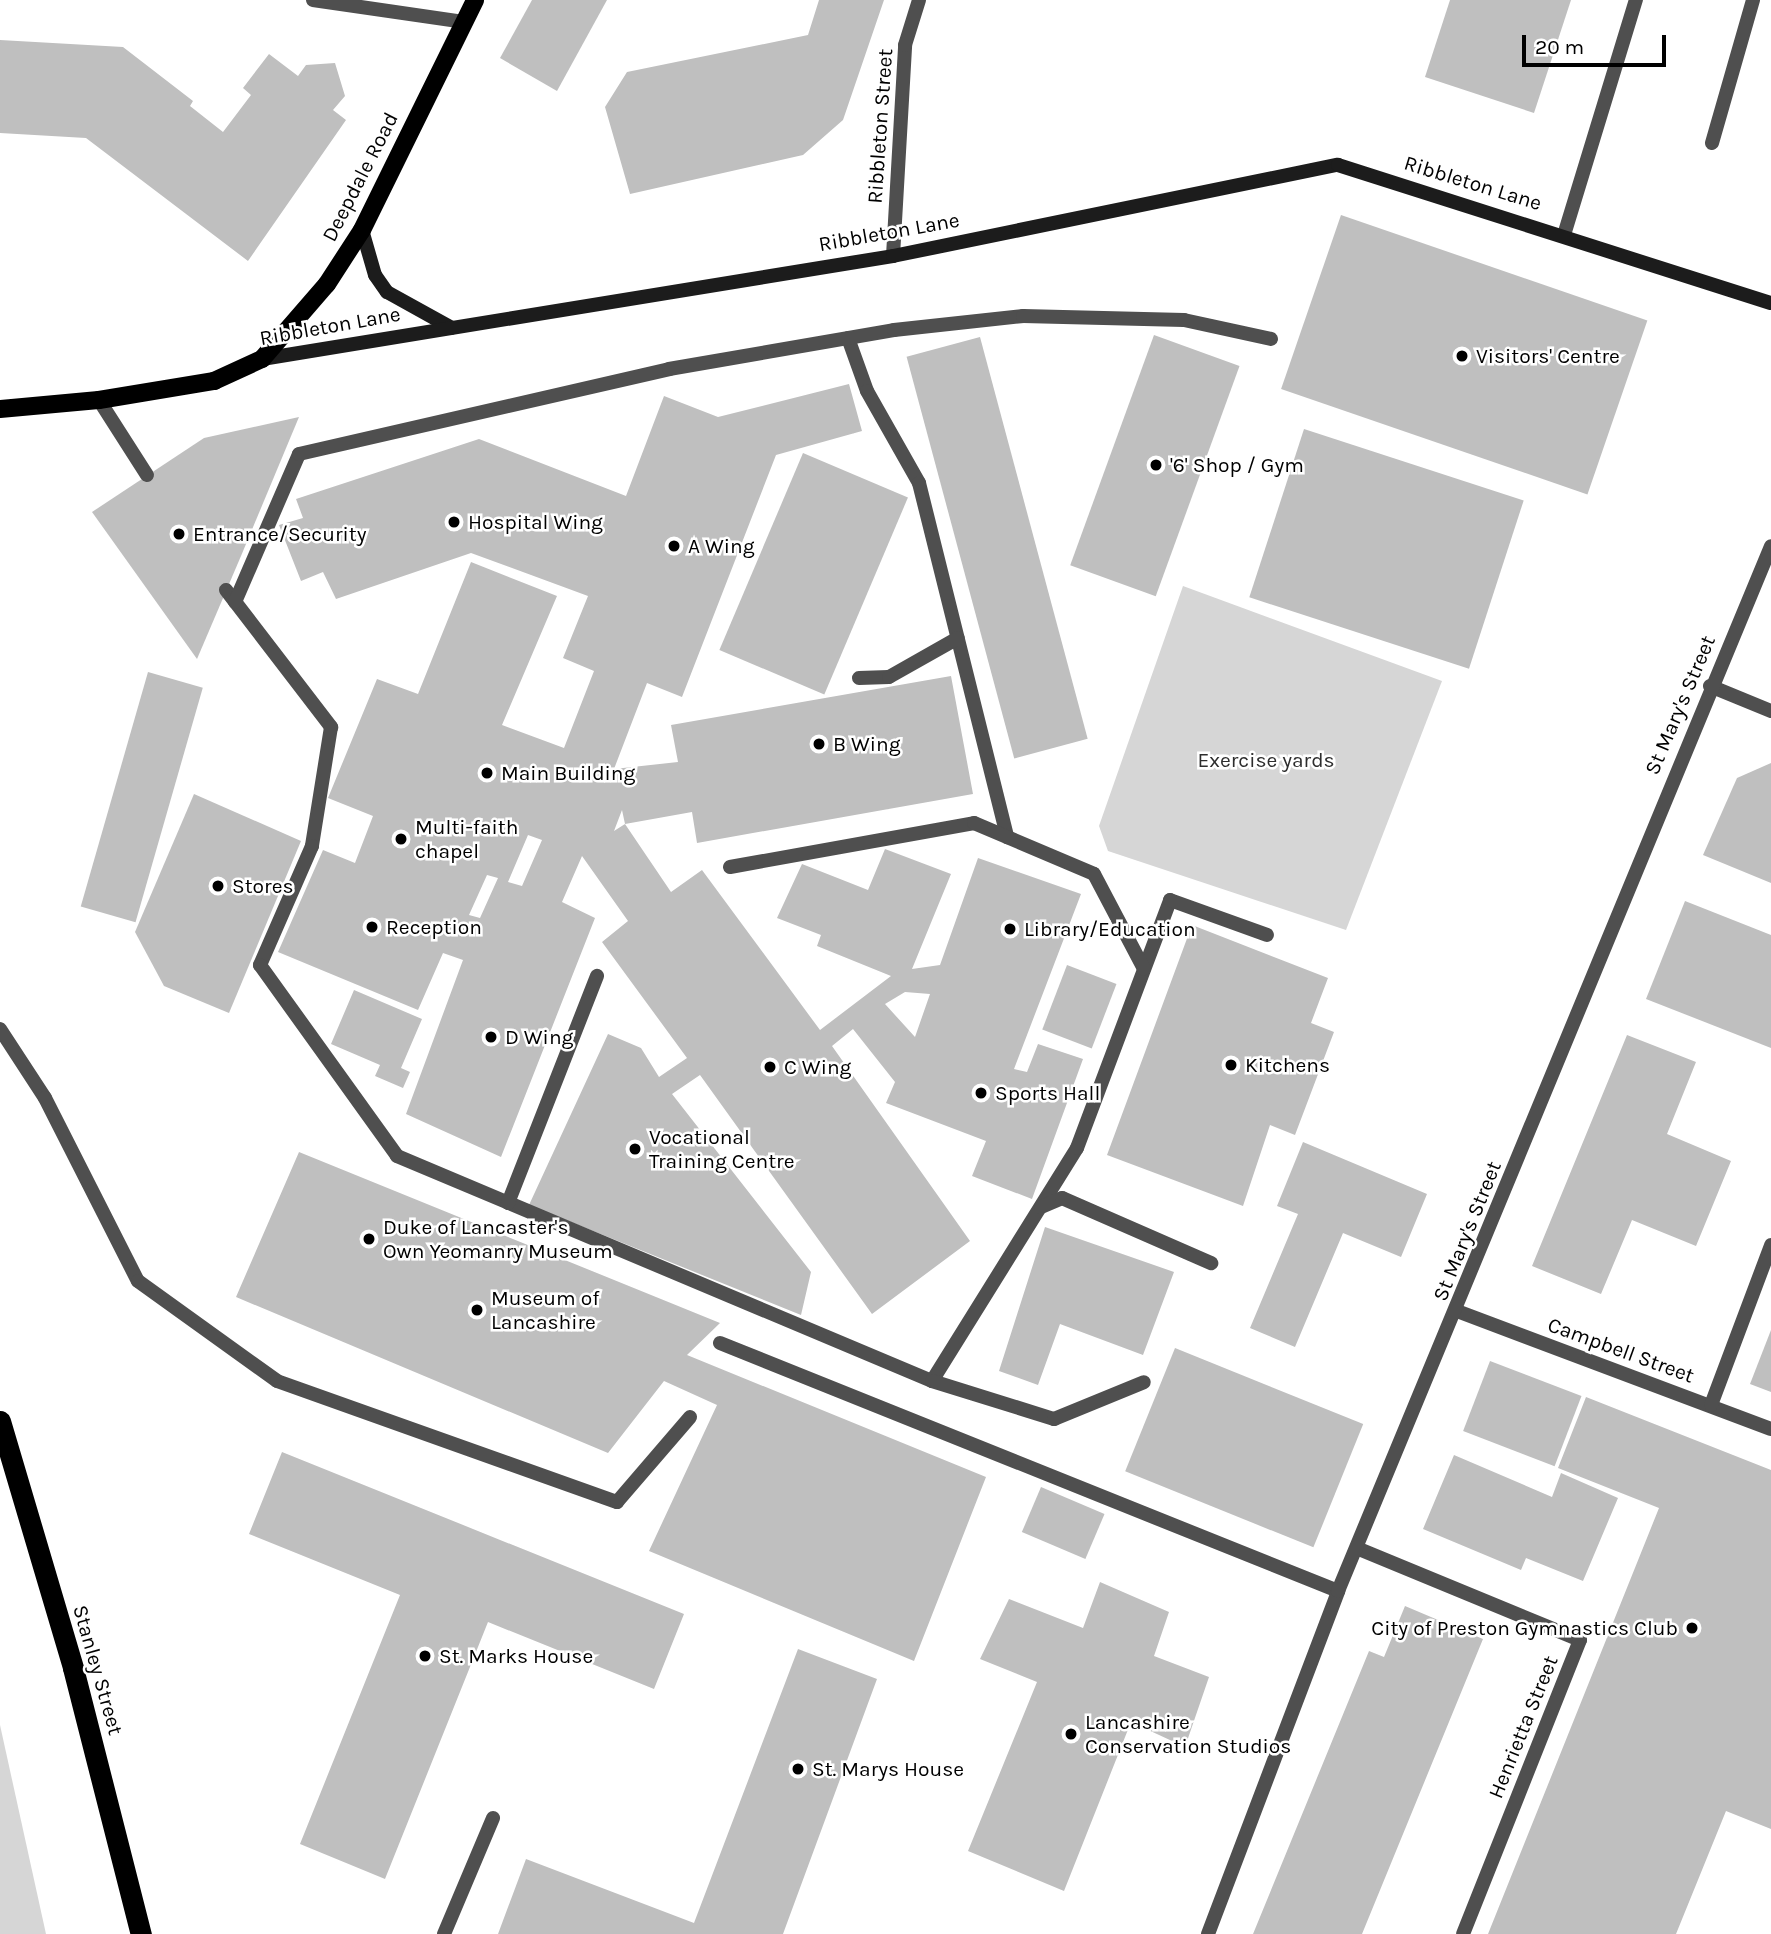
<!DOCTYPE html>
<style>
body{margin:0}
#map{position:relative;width:1771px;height:1934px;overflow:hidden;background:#fff;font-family:Karla,sans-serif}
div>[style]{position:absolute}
.green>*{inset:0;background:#d6d6d6}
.building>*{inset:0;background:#bfbfbf;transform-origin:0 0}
.lane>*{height:14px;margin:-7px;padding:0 7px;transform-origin:7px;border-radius:7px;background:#4f4f4f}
.street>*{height:14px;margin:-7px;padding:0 7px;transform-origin:7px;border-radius:7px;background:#4f4f4f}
.secondary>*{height:14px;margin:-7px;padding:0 7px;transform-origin:7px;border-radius:7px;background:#1c1c1c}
.primary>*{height:18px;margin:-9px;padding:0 9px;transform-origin:9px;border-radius:9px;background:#000}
.highway>*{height:21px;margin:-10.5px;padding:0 10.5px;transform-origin:10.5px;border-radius:10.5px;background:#000}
.dots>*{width:19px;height:19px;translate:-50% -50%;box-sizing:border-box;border:4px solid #fff;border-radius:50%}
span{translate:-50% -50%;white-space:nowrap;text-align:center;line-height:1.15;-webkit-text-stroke:5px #fff;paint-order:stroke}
.street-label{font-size:21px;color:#000}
.poi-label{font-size:21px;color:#000}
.left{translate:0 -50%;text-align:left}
.right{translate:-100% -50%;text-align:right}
.park-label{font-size:21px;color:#2d2d2d}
.scale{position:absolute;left:1522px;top:35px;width:144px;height:32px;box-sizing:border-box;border:4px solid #000;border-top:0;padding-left:9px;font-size:21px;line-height:24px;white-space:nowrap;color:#000;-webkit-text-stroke:5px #fff;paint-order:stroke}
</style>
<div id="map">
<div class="green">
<div style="clip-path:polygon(1183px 586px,1442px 681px,1346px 930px,1108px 851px,1099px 826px)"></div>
<div style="clip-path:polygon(0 1725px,46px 1934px,0 1934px)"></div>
</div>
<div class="building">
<div style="clip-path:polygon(532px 0,607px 0,557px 91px,500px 58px)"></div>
<div style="clip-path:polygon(819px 0,884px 0,843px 120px,803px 155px,630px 194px,605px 107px,627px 72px,808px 35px)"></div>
<div style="clip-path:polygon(1450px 0,1571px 0,1534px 113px,1425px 77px)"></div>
<div style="clip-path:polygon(0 40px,123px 47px,193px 101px,190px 106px,223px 132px,251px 95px,243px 88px,269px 54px,298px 76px,306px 65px,335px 63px,345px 96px,333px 110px,346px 120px,248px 261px,86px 138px,0 133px)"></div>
<div style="left:1341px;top:215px;width:324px;height:184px;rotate:19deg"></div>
<div style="left:1154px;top:335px;width:91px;height:245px;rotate:20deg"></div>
<div style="left:980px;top:337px;width:416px;height:76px;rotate:75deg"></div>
<div style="clip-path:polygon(evenodd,849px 384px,862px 431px,776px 455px,682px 697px,647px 683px,614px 769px,601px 764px,616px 782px,614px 769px,678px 762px,671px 725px,951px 676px,973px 794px,697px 843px,692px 812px,625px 824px,622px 810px,614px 831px,625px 824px,671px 892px,702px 870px,820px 1030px,891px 976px,817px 946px,821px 935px,777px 918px,802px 864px,868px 890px,885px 849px,951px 874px,912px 969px,940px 965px,978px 858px,1081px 894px,1014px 1069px,1027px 1072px,1038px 1044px,1083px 1059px,1032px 1199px,972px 1176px,986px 1141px,886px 1103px,895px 1082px,853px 1029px,832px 1046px,970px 1241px,872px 1314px,700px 1075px,672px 1094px,811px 1272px,801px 1315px,529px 1205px,608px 1034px,641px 1048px,659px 1077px,687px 1058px,602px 942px,628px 921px,582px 856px,562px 902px,595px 918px,501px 1157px,406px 1114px,463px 960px,443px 953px,418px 1010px,278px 952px,323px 850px,355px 863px,373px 816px,328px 798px,377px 679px,418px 694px,471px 562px,557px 596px,502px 725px,564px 748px,594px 671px,563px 658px,588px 596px,471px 553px,336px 599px,323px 572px,301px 581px,279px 525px,303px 518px,296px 499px,479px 439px,626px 496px,664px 396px,718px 417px,849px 384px,528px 835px,542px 840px,522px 886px,508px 882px,528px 835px,849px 384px,487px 875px,498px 878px,480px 918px,469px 915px,487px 875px,849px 384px,905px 992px,930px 994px,915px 1037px,885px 1004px,905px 992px)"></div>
<div style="clip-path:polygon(299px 417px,241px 556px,197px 659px,92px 512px,204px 438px)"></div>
<div style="left:1304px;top:429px;width:231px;height:177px;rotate:18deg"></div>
<div style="left:803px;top:453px;width:114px;height:214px;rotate:23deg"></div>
<div style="left:148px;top:672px;width:57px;height:244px;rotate:16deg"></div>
<div style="clip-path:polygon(1771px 763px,1771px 883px,1703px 855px,1737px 778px)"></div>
<div style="clip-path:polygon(194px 794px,301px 841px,229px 1013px,164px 986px,135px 932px)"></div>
<div style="clip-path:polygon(1685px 901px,1771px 935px,1771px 1048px,1646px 999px)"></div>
<div style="clip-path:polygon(1192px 925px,1328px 978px,1311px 1023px,1334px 1032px,1295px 1135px,1270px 1125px,1243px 1206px,1107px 1155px)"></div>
<div style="left:1067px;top:965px;width:53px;height:69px;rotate:21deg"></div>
<div style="clip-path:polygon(354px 990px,422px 1019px,401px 1068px,410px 1072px,403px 1088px,375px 1076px,380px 1065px,331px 1044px)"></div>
<div style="clip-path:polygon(1627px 1035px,1696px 1062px,1667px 1134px,1731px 1161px,1696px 1246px,1632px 1220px,1601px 1294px,1532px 1266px)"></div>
<div style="clip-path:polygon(1303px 1142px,1427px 1194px,1401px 1257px,1343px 1233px,1295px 1347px,1250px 1328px,1298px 1214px,1277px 1206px)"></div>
<div style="clip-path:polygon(299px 1152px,720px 1323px,687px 1355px,986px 1477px,914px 1661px,649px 1551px,717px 1405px,664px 1381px,608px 1453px,236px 1297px)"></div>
<div style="clip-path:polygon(1045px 1227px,1174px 1272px,1143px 1355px,1060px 1324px,1038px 1385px,999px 1371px)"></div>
<div style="clip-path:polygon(1771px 1330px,1771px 1392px,1750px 1384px)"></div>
<div style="left:1175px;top:1348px;width:203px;height:133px;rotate:22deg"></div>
<div style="left:1490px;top:1361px;width:98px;height:75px;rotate:21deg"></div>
<div style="clip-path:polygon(1586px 1397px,1771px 1470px,1771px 1829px,1726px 1811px,1676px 1934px,1488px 1934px,1659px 1508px,1558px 1468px)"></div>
<div style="clip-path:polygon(282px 1452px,684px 1614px,654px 1689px,488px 1622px,385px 1879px,300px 1844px,400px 1595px,249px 1534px)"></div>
<div style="clip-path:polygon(1454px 1455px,1552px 1497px,1561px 1473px,1618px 1498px,1583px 1581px,1526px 1558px,1521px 1570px,1423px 1529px)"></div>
<div style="left:1041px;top:1487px;width:69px;height:49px;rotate:23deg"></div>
<div style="clip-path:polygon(1100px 1582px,1169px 1612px,1154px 1656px,1209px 1677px,1185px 1747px,1131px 1722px,1064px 1891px,968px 1851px,1037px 1682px,980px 1659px,1009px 1599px,1083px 1628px)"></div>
<div style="clip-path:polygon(1405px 1606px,1483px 1639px,1362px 1934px,1253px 1934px,1369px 1651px,1384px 1657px)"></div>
<div style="clip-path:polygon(798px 1649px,877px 1679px,783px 1934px,498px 1934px,526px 1859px,694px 1923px)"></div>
</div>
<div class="lane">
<div style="left:1712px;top:143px;width:149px;rotate:-74deg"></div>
<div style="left:848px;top:338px;width:56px;rotate:70.3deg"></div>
<div style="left:867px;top:391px;width:106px;rotate:60.5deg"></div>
<div style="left:919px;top:483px;width:365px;rotate:76deg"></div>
<div style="left:99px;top:400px;width:89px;rotate:57.4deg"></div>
<div style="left:226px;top:590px;width:173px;rotate:52.5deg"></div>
<div style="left:331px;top:727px;width:121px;rotate:99.1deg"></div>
<div style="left:312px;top:846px;width:130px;rotate:113.6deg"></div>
<div style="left:260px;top:965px;width:235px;rotate:54.3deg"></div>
<div style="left:397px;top:1156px;width:580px;rotate:22.81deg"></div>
<div style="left:932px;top:1381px;width:274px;rotate:-58.1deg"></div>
<div style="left:1077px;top:1148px;width:265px;rotate:-69.4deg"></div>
<div style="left:1170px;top:900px;width:103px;rotate:19.8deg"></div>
<div style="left:235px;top:602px;width:161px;rotate:-66.6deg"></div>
<div style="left:299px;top:454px;width:380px;rotate:-12.9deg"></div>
<div style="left:669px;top:369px;width:228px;rotate:-9.8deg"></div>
<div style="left:894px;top:330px;width:130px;rotate:-6.2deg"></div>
<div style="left:1023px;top:316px;width:161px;rotate:1.4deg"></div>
<div style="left:1184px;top:320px;width:89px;rotate:12.3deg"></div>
<div style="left:859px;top:678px;width:30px;rotate:-2deg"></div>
<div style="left:889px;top:677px;width:79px;rotate:-29.5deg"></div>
<div style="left:730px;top:867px;width:248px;rotate:-10.2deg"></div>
<div style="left:974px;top:823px;width:130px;rotate:23deg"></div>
<div style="left:1094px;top:874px;width:107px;rotate:62.2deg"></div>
<div style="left:0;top:1029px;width:82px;rotate:56.9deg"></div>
<div style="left:45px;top:1098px;width:205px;rotate:63.1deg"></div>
<div style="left:138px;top:1281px;width:171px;rotate:35.7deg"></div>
<div style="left:277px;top:1381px;width:361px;rotate:19.6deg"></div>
<div style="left:617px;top:1502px;width:112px;rotate:-49.3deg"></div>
<div style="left:508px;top:1203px;width:244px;rotate:-68.6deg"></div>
<div style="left:1041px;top:1207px;width:23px;rotate:-23deg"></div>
<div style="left:1062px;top:1198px;width:163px;rotate:23.6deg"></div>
<div style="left:720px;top:1343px;width:666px;rotate:21.87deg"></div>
<div style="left:932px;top:1381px;width:128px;rotate:17.3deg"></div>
<div style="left:1054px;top:1419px;width:97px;rotate:-22.3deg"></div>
<div style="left:444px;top:1934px;width:126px;rotate:-67.1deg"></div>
</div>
<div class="street">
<div style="left:313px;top:0;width:152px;rotate:8.3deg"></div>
<div style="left:1564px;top:235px;width:246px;rotate:-73deg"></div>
<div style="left:893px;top:256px;width:211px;rotate:-86.7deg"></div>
<div style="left:905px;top:45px;width:47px;rotate:-72.7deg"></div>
<div style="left:1710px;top:686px;width:66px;rotate:22.3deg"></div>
<div style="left:1457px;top:1311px;width:335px;rotate:20.6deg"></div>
<div style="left:1711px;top:1405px;width:171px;rotate:-69.4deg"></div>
<div style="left:1359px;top:1549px;width:239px;rotate:22.4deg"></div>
<div style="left:1580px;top:1640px;width:316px;rotate:111.7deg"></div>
<div style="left:1208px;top:1934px;width:367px;rotate:-69.2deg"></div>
<div style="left:1338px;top:1591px;width:1131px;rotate:-67.49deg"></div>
</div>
<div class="secondary">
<div style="left:362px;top:230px;width:47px;rotate:73.9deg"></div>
<div style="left:375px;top:275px;width:21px;rotate:55deg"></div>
<div style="left:387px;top:292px;width:74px;rotate:29deg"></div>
<div style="left:262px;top:359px;width:639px;rotate:-9.27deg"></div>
<div style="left:893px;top:256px;width:454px;rotate:-11.6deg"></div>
<div style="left:1338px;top:165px;width:454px;rotate:17.7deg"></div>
</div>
<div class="primary">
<div style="left:0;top:409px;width:99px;rotate:-5.2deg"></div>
<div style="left:99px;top:400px;width:117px;rotate:-9.4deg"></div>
<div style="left:214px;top:381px;width:53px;rotate:-24.6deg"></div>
<div style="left:262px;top:359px;width:99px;rotate:-49.1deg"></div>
<div style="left:327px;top:284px;width:64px;rotate:-57.1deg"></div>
<div style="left:362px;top:230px;width:256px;rotate:-63.8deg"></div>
</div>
<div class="highway">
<div style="left:0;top:1421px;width:258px;rotate:73.5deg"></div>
<div style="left:73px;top:1668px;width:275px;rotate:75.7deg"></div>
</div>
<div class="dots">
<div style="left:1462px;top:356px;background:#000"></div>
<div style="left:1156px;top:465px;background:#000"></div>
<div style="left:454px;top:522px;background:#000"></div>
<div style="left:179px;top:534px;background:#000"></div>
<div style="left:674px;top:546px;background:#000"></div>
<div style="left:819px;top:744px;background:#000"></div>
<div style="left:487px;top:773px;background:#000"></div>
<div style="left:401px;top:839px;background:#000"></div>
<div style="left:218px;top:886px;background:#000"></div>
<div style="left:372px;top:927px;background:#000"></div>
<div style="left:1010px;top:929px;background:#000"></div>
<div style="left:491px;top:1037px;background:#000"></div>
<div style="left:1231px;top:1065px;background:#000"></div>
<div style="left:770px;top:1067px;background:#000"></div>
<div style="left:981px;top:1093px;background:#000"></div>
<div style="left:635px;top:1149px;background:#000"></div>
<div style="left:369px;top:1239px;background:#000"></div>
<div style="left:477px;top:1310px;background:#000"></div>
<div style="left:1692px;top:1628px;background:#000"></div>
<div style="left:425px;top:1656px;background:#000"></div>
<div style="left:1071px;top:1734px;background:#000"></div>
<div style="left:798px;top:1769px;background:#000"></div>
</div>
<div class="street-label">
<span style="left:880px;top:126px;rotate:-86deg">Ribbleton Street</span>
<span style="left:360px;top:177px;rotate:-63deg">Deepdale Road</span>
<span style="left:1473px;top:183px;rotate:17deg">Ribbleton Lane</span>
<span style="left:889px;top:232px;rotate:-10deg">Ribbleton Lane</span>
<span style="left:330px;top:326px;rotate:-10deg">Ribbleton Lane</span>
<span style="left:1680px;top:705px;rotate:-67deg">St Mary's Street</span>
<span style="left:1467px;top:1231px;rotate:-68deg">St Mary's Street</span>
<span style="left:1621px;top:1350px;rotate:20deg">Campbell Street</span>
<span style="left:98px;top:1670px;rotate:74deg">Stanley Street</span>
<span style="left:1523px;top:1727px;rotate:-68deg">Henrietta Street</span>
</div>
<div class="poi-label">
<span class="left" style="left:1476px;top:356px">Visitors' Centre</span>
<span class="left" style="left:1170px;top:465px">'6' Shop / Gym</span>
<span class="left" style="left:468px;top:522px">Hospital Wing</span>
<span class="left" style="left:193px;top:534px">Entrance/Security</span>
<span class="left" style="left:688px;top:546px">A Wing</span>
<span class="left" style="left:833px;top:744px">B Wing</span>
<span class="left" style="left:501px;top:773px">Main Building</span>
<span class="left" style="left:415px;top:839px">Multi-faith<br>chapel</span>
<span class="left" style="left:232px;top:886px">Stores</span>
<span class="left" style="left:386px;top:927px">Reception</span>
<span class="left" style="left:1024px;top:929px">Library/Education</span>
<span class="left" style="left:505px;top:1037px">D Wing</span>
<span class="left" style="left:1245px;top:1065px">Kitchens</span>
<span class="left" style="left:784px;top:1067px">C Wing</span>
<span class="left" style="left:995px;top:1093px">Sports Hall</span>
<span class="left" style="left:649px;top:1149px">Vocational<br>Training Centre</span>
<span class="left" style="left:383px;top:1239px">Duke of Lancaster's<br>Own Yeomanry Museum</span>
<span class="left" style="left:491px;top:1310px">Museum of<br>Lancashire</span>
<span class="right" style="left:1678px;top:1628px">City of Preston Gymnastics Club</span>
<span class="left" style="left:439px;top:1656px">St. Marks House</span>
<span class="left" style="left:1085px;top:1734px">Lancashire<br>Conservation Studios</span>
<span class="left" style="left:812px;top:1769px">St. Marys House</span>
</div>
<div class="park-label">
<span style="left:1266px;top:760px">Exercise yards</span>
</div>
<div class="scale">20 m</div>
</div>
